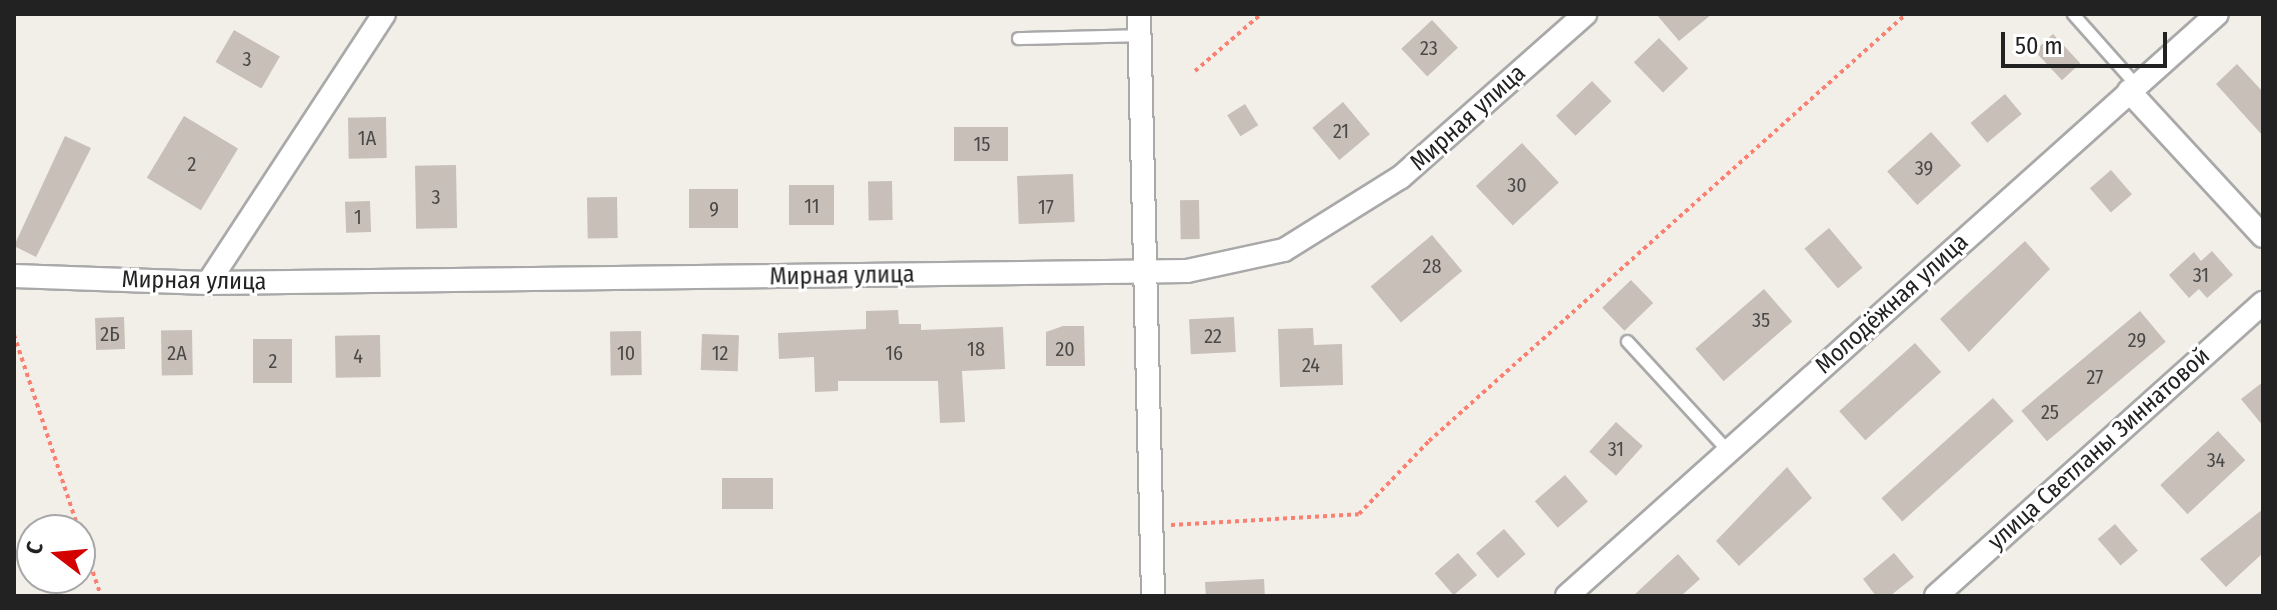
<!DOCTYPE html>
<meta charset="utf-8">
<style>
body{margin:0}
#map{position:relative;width:2277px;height:610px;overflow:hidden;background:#f2efe9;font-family:"Fira Sans Condensed",sans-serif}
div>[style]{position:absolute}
.building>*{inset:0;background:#c7bfb8;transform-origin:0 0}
.path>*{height:4px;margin-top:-2px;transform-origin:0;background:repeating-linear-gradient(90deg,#fa8072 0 4px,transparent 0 8px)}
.roads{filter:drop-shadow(2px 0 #a9a9a9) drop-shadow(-2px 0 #a9a9a9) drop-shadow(0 2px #a9a9a9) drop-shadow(0 -2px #a9a9a9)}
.service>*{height:11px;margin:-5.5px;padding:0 5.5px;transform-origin:5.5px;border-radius:5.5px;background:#fff}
.minor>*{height:22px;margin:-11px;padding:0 11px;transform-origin:11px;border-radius:11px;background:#fff}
span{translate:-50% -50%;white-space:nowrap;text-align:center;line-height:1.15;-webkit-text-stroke:6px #fff;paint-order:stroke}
.number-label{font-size:20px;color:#4b4948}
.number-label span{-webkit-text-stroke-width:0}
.street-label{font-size:24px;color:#222}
.frame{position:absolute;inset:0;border:16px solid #222;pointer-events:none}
.north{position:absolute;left:16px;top:514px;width:80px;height:80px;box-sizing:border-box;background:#fff;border:2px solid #a7a7a7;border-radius:50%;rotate:286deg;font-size:22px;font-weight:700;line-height:32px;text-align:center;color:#222}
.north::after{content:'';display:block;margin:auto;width:28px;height:36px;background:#d40000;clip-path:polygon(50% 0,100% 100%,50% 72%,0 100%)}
.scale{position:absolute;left:2001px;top:32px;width:166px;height:36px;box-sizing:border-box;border:4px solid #222;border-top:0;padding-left:10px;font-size:24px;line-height:28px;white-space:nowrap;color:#222;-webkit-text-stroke:6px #fff;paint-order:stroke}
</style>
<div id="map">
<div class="building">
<div style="clip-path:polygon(1656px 14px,1712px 14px,1679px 41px)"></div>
<div style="left:1432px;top:20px;width:38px;height:42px;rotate:47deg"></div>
<div style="left:234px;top:30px;width:53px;height:37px;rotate:30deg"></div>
<div style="left:2053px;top:34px;width:40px;height:25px;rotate:47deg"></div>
<div style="left:1659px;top:38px;width:42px;height:35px;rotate:46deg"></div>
<div style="clip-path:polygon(2237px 64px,2263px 92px,2263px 136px,2216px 84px)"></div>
<div style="left:1592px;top:81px;width:28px;height:50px;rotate:46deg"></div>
<div style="left:2005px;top:94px;width:26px;height:45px;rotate:50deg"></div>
<div style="left:1343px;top:102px;width:42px;height:40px;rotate:50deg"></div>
<div style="left:1245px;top:104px;width:25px;height:21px;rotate:58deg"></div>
<div style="left:184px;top:116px;width:63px;height:72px;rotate:31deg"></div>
<div style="left:386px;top:117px;width:41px;height:38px;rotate:89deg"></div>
<div style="left:954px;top:127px;width:54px;height:34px"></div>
<div style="left:1931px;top:132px;width:45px;height:59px;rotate:48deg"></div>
<div style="clip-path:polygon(65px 136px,91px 148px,36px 257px,14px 246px)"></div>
<div style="left:1522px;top:143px;width:54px;height:63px;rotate:47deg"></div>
<div style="left:456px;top:165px;width:63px;height:41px;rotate:89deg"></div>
<div style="left:2111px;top:170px;width:32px;height:28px;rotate:49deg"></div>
<div style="left:1073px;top:174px;width:48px;height:56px;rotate:88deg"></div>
<div style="left:892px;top:181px;width:39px;height:24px;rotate:89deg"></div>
<div style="left:834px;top:185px;width:40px;height:45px;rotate:90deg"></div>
<div style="left:738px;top:189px;width:39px;height:49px;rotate:90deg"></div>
<div style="left:617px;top:197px;width:41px;height:30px;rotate:89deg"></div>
<div style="left:1199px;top:200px;width:39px;height:19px;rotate:89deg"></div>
<div style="left:370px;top:201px;width:31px;height:25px;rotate:88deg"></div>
<div style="left:1829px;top:228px;width:52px;height:32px;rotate:50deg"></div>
<div style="left:1432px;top:235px;width:47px;height:80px;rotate:50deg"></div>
<div style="clip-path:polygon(2025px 241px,2050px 269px,1969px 352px,1940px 319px)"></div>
<div style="clip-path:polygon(2212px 251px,2233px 275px,2207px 298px,2199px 289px,2189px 298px,2169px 275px,2194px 252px,2201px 261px)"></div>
<div style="left:1631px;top:280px;width:32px;height:40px;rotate:46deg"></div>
<div style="left:1764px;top:289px;width:43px;height:91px;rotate:49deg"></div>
<div style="clip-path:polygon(898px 310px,899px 324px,921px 324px,921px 330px,1003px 327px,1005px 369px,962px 371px,965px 422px,940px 423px,938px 381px,838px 381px,838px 391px,815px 392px,814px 357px,779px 359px,778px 333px,866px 329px,866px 311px)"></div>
<div style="left:2140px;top:311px;width:40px;height:155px;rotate:50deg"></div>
<div style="left:124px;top:317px;width:32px;height:29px;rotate:88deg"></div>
<div style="left:1234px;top:317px;width:35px;height:45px;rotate:87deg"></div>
<div style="clip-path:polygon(1063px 326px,1084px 326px,1085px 366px,1046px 366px,1046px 332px)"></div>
<div style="clip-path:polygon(1313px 328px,1314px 345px,1342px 344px,1343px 385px,1280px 387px,1278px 329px)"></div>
<div style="left:192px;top:330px;width:45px;height:31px;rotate:89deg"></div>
<div style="left:641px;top:331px;width:44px;height:31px;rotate:89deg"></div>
<div style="left:702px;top:334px;width:37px;height:36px;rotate:2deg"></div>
<div style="left:380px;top:335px;width:42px;height:45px;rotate:89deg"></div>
<div style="left:253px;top:339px;width:39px;height:44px"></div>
<div style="left:1915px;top:343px;width:39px;height:102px;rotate:48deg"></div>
<div style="clip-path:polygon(2263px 382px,2263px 426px,2241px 399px)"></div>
<div style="left:1993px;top:398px;width:31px;height:150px;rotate:48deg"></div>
<div style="left:1616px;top:422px;width:36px;height:40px;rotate:42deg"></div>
<div style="left:2218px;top:431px;width:40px;height:79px;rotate:47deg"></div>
<div style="clip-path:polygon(1787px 467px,1812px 498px,1739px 566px,1716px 541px)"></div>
<div style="left:1565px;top:475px;width:35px;height:40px;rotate:49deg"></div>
<div style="left:773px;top:478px;width:31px;height:51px;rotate:90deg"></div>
<div style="clip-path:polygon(2263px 509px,2263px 553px,2226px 587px,2200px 559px)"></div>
<div style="left:2115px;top:524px;width:35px;height:23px;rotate:49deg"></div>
<div style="left:1504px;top:529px;width:33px;height:37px;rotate:49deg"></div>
<div style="left:1458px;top:553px;width:29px;height:31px;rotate:49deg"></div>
<div style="clip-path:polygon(1894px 553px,1914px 577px,1890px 596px,1876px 596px,1863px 579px)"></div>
<div style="clip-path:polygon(1678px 554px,1700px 579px,1681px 596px,1633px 596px)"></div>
<div style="left:1264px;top:579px;width:17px;height:59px;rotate:87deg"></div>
</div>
<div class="path">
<div style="left:1195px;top:71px;width:87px;rotate:-40.8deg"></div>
<div style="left:14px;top:335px;width:206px;rotate:71.6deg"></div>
<div style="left:1171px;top:525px;width:188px;rotate:-3.3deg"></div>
<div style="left:1359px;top:514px;width:101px;rotate:-46.2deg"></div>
<div style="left:1429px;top:441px;width:640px;rotate:-41.83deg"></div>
<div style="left:80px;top:534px;width:65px;rotate:71.3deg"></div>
</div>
<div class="roads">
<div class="service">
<div style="left:2073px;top:14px;width:95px;rotate:48.4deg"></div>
<div style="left:1018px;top:38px;width:122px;rotate:-1.4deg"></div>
<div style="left:1627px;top:341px;width:149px;rotate:47.4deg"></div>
</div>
<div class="minor">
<div style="left:1139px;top:14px;width:582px;rotate:88.62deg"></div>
<div style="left:2129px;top:91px;width:197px;rotate:47.3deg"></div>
<div style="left:14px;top:276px;width:194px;rotate:2.1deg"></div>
<div style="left:208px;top:283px;width:979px;rotate:-0.7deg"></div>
<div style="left:1187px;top:271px;width:99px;rotate:-12.2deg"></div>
<div style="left:1284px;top:250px;width:138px;rotate:-32deg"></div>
<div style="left:1401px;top:177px;width:246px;rotate:-41.5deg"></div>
<div style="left:208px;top:283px;width:321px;rotate:-56.8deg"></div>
<div style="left:1567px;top:596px;width:872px;rotate:-41.84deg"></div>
<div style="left:1936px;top:596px;width:439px;rotate:-41.9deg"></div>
</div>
</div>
<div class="number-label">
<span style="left:1429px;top:48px">23</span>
<span style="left:247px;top:59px">3</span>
<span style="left:1341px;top:131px">21</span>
<span style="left:367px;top:138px">1А</span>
<span style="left:982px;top:144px">15</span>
<span style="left:192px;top:164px">2</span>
<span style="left:1924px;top:168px">39</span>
<span style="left:1517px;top:185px">30</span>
<span style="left:436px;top:197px">3</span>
<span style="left:812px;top:206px">11</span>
<span style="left:1046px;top:207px">17</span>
<span style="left:714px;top:209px">9</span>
<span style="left:358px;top:217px">1</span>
<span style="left:1432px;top:266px">28</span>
<span style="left:2201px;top:275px">31</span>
<span style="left:1761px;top:320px">35</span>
<span style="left:110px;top:334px">2Б</span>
<span style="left:1213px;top:336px">22</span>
<span style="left:2137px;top:340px">29</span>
<span style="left:976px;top:349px">18</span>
<span style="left:1065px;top:349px">20</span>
<span style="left:177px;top:353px">2А</span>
<span style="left:626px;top:353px">10</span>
<span style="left:720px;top:353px">12</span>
<span style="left:894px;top:353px">16</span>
<span style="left:358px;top:356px">4</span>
<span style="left:273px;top:361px">2</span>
<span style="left:1311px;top:365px">24</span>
<span style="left:2095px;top:377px">27</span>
<span style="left:2050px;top:412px">25</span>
<span style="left:1616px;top:449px">31</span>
<span style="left:2216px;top:460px">34</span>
</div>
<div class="street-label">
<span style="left:1468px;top:118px;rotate:-42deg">Мирная улица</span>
<span style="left:842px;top:276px;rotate:-1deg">Мирная улица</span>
<span style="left:194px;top:281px;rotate:1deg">Мирная улица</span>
<span style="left:1892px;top:304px;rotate:-42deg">Молодёжная улица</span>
<span style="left:2099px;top:449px;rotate:-42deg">улица Светланы Зиннатовой</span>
</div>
<div class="frame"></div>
<div class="north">С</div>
<div class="scale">50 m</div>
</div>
